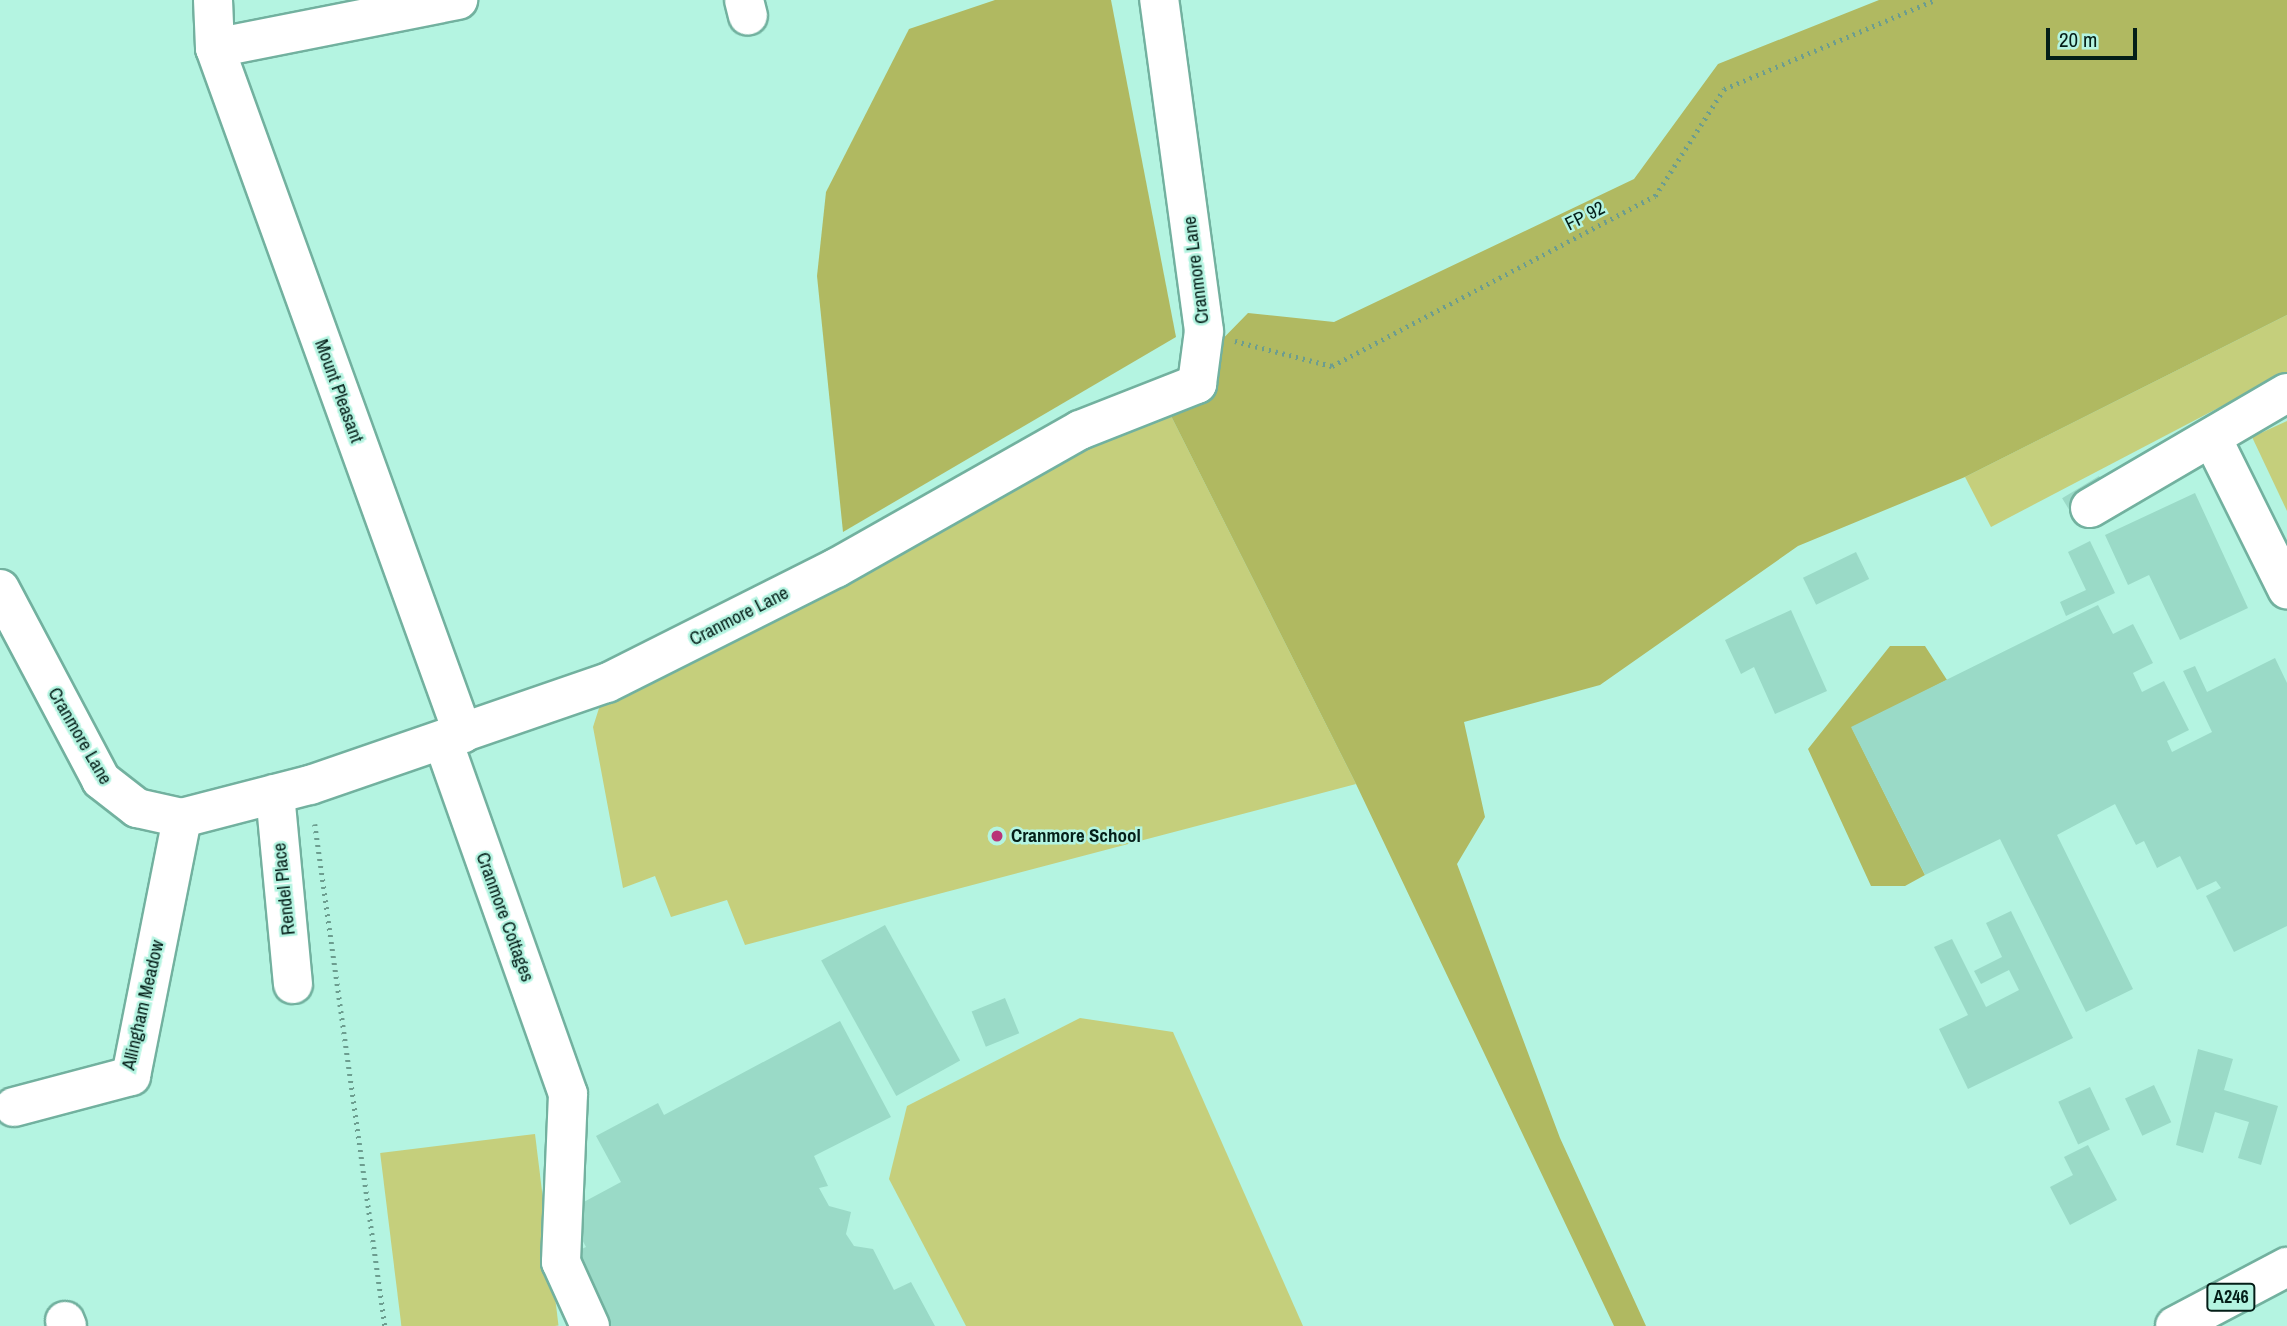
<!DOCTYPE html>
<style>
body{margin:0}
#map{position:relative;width:2287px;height:1326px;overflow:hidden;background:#b4f4e1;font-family:"Archivo Narrow",sans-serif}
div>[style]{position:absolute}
.green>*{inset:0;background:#c5cf7c;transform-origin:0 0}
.forest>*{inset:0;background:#b0b961}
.building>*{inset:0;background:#9adac7;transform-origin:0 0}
.path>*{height:4.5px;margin-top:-2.25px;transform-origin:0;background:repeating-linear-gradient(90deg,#6c9d8f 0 2px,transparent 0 7px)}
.roads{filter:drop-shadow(2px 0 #72b19f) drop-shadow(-2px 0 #72b19f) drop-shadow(0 2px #72b19f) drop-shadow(0 -2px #72b19f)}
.minor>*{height:38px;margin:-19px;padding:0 19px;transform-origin:19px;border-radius:19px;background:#fff}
.major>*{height:38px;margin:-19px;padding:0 19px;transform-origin:19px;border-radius:19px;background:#fff}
.dots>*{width:19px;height:19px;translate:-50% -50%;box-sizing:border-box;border:4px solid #b4f4e1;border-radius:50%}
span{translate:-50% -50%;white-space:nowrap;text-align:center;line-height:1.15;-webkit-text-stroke:5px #b4f4e1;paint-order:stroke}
.shield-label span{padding:2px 5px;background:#b4f4e1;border:2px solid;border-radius:5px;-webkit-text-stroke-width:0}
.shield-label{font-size:18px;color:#041e18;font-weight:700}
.street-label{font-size:19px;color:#041e18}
.poi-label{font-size:19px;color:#041e18;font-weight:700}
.left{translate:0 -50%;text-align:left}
.scale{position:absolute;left:2046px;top:28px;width:91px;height:32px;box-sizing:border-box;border:4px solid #041e18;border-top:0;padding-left:9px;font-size:21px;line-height:24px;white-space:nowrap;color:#041e18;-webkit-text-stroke:5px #b4f4e1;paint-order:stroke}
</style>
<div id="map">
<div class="green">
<div style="clip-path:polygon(2287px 315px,2287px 372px,1991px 527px,1965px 477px)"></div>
<div style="clip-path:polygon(1163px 400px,1356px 784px,745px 945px,727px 900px,671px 917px,655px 876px,623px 888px,593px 727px,607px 683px)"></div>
<div style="clip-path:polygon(2287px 421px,2287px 511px,2252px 437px)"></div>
<div style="clip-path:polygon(1080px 1018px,1173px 1032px,1303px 1326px,966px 1326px,889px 1179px,907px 1106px)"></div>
<div style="left:535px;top:1134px;width:193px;height:156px;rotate:83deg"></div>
</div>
<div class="forest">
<div style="clip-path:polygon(995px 0,1111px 0,1176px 337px,843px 532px,817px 276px,826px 192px,909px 29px)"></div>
<div style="clip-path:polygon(1879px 0,2287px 0,2287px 315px,1965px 477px,1798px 546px,1600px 685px,1464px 722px,1485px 817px,1457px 864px,1560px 1138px,1646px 1326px,1614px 1326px,1356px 784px,1163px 400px,1248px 313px,1334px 322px,1634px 179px,1718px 64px)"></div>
<div style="clip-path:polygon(1890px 646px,1925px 646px,1947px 680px,1852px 728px,1925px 875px,1905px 886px,1871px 886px,1808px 749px)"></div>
</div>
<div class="building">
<div style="left:2099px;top:476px;width:17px;height:43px;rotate:59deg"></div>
<div style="clip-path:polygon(2195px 493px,2248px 608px,2180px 640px,2149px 575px,2128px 585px,2105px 535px)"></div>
<div style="clip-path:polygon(2090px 541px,2115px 593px,2066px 616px,2060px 602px,2086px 590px,2068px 552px)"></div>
<div style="left:1856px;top:552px;width:30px;height:59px;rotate:64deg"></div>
<div style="clip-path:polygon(2098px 605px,2113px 634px,2133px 624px,2153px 663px,2133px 673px,2142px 692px,2164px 681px,2189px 730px,2167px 741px,2172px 752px,2212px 732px,2183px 671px,2195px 666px,2207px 692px,2275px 658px,2287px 683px,2287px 926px,2234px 952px,2206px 896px,2221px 888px,2216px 881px,2197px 890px,2180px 856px,2157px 868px,2144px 841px,2136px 845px,2115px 804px,2057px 835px,2133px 989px,2086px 1012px,2000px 839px,1925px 875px,1851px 727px)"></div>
<div style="clip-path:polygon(1791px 610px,1827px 691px,1775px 714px,1754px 667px,1741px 674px,1725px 640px)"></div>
<div style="clip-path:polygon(2011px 911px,2073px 1038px,1968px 1089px,1939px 1029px,1968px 1015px,1934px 947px,1952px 939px,1986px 1007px,2019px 990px,2009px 970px,1981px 984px,1974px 971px,2002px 957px,1986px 923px)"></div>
<div style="left:885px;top:925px;width:155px;height:73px;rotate:61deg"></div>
<div style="left:1005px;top:998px;width:38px;height:36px;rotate:68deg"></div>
<div style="clip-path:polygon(840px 1021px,891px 1117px,814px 1156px,828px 1186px,819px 1188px,829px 1206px,851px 1212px,846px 1234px,854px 1246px,873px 1249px,894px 1290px,911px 1282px,935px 1326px,610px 1326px,571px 1254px,586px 1247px,567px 1211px,621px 1182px,596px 1136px,658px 1103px,664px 1115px)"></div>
<div style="clip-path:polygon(2198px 1049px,2233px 1059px,2224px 1090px,2278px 1106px,2261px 1165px,2238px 1158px,2249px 1122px,2215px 1112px,2203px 1153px,2176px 1145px)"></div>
<div style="left:2154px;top:1085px;width:41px;height:32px;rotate:65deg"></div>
<div style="left:2090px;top:1087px;width:47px;height:35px;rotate:65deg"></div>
<div style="clip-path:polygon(2088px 1145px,2117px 1200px,2070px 1225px,2050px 1187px,2073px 1175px,2064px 1157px)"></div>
</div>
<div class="path">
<div style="left:1235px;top:341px;width:100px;rotate:14.5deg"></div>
<div style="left:1332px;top:366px;width:365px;rotate:-27.8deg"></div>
<div style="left:1655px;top:196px;width:127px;rotate:-57.2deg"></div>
<div style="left:1724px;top:89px;width:229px;rotate:-22.9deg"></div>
<div style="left:315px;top:824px;width:507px;rotate:82.06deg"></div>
</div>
<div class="roads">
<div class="minor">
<div style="left:213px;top:0;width:48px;rotate:87.6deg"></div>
<div style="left:215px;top:48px;width:729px;rotate:70.12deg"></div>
<div style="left:744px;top:0;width:16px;rotate:76deg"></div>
<div style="left:215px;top:48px;width:248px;rotate:-11.2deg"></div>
<div style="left:2212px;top:438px;width:169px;rotate:63.6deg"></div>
<div style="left:2090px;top:508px;width:228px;rotate:-30.3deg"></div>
<div style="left:0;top:589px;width:216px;rotate:62.1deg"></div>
<div style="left:101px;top:780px;width:46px;rotate:37.9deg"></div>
<div style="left:137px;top:808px;width:46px;rotate:12.5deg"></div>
<div style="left:182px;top:818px;width:132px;rotate:-14.5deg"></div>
<div style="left:310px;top:785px;width:314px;rotate:-19deg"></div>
<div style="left:607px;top:683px;width:256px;rotate:-26.7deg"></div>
<div style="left:836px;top:568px;width:280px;rotate:-29.5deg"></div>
<div style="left:1080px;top:430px;width:126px;rotate:-21.5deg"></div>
<div style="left:1197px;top:384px;width:53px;rotate:-82.5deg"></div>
<div style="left:1204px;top:331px;width:334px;rotate:-97.7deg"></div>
<div style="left:443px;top:741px;width:374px;rotate:70.5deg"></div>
<div style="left:568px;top:1094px;width:168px;rotate:92.4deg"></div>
<div style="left:561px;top:1262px;width:70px;rotate:65.6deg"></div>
<div style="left:275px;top:794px;width:191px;rotate:84.6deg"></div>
<div style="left:14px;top:1107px;width:121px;rotate:-14.8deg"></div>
<div style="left:131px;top:1076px;width:263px;rotate:-78.8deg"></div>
<div style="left:65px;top:1321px;width:5px;rotate:68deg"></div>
</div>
<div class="major">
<div style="left:2175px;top:1326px;width:127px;rotate:-27.8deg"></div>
</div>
</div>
<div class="dots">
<div style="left:997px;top:836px;background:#b93477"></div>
</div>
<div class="shield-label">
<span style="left:2231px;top:1297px">A246</span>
</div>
<div class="street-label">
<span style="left:1585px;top:216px;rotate:-27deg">FP 92</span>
<span style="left:1196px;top:270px;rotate:-97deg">Cranmore Lane</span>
<span style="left:339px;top:391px;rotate:70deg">Mount Pleasant</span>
<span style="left:739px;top:616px;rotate:-27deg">Cranmore Lane</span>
<span style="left:80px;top:736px;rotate:60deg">Cranmore Lane</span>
<span style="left:284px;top:889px;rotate:-96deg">Rendel Place</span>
<span style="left:505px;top:917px;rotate:70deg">Cranmore Cottages</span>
<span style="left:143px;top:1005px;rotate:-77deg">Allingham Meadow</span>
</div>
<div class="poi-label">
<span class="left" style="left:1011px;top:836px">Cranmore School</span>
</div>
<div class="scale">20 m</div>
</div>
